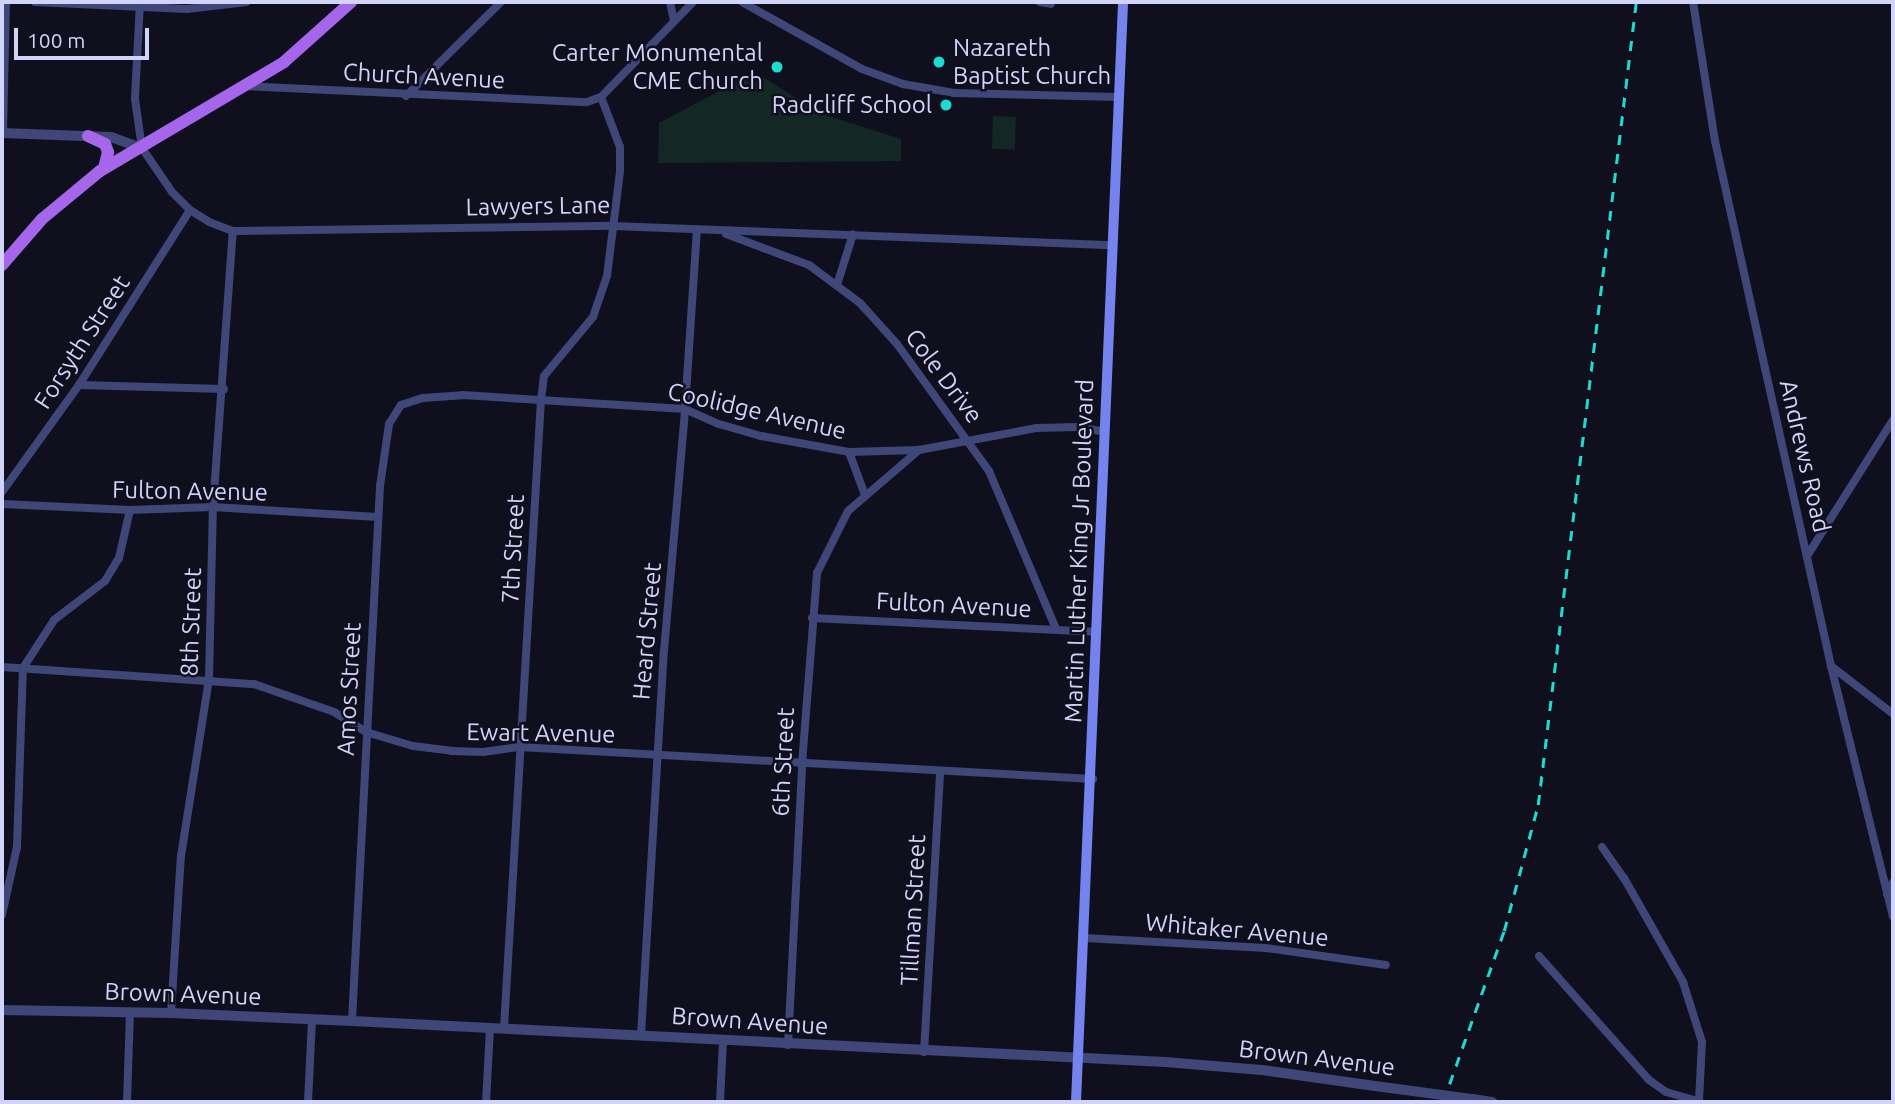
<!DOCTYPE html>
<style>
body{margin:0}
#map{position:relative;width:1895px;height:1104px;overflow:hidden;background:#0f0f1e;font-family:Ubuntu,sans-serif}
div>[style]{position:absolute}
.green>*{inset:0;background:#132724;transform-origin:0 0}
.minor>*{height:8px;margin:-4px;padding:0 4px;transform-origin:4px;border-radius:4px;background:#3f4678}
.tertiary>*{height:10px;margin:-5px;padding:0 5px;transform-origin:5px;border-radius:5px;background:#3f4678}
.secondary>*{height:10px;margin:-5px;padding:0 5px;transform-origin:5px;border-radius:5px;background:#7483ee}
.primary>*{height:12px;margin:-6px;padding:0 6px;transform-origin:6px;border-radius:6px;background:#a666ec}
.rail>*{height:2.5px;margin-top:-1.25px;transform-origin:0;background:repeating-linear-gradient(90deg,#1bdcd3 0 10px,transparent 0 19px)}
.tertiary-bridge>*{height:10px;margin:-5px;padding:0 5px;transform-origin:5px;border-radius:5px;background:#3f4678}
.dots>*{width:19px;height:19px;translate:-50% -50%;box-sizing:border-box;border:4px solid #0f0f1e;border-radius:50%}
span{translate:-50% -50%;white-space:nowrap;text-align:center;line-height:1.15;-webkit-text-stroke:5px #0f0f1e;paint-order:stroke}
.poi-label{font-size:24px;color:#d2d3f9}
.left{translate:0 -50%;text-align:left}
.right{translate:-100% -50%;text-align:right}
.street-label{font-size:24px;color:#d2d3f9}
.frame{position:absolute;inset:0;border:4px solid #d2d3f9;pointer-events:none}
.scale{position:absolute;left:14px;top:28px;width:135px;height:32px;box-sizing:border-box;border:4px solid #d2d3f9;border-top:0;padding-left:9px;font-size:21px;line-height:24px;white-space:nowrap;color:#d2d3f9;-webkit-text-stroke:5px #0f0f1e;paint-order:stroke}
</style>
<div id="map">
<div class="green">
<div style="clip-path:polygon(755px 72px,822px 114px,901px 139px,901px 161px,658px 163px,659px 123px)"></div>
<div style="left:993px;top:116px;width:23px;height:33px;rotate:2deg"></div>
</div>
<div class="minor">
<div style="left:35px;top:2px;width:152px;rotate:2.6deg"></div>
<div style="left:187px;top:9px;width:60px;rotate:-6.7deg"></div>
<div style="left:140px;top:2px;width:97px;rotate:93deg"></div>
<div style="left:135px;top:99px;width:49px;rotate:81.9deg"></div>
<div style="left:142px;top:148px;width:53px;rotate:55.7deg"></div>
<div style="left:172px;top:192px;width:25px;rotate:45deg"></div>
<div style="left:190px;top:210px;width:22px;rotate:32deg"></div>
<div style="left:209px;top:222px;width:26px;rotate:21deg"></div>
<div style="left:233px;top:231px;width:380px;rotate:-0.8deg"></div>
<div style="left:613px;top:226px;width:499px;rotate:2.2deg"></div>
<div style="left:670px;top:2px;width:19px;rotate:78deg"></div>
<div style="left:742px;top:2px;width:137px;rotate:29.2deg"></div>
<div style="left:862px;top:69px;width:44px;rotate:20.1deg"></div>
<div style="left:903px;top:84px;width:52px;rotate:10deg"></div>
<div style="left:954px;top:93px;width:164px;rotate:1.4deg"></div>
<div style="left:1040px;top:2px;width:11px;rotate:10deg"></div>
<div style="left:1693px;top:2px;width:141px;rotate:81deg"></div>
<div style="left:1715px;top:141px;width:232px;rotate:77.6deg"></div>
<div style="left:1765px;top:368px;width:305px;rotate:77.5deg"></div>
<div style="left:1831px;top:666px;width:258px;rotate:76.1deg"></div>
<div style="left:244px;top:86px;width:343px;rotate:2.7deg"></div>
<div style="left:587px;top:102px;width:15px;rotate:-20deg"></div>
<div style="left:601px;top:97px;width:132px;rotate:-45.9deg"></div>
<div style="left:406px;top:96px;width:134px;rotate:-44.7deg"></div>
<div style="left:3px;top:133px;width:131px;rotate:-88.7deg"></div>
<div style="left:726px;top:234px;width:89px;rotate:20.5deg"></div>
<div style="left:809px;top:265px;width:64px;rotate:36.7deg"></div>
<div style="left:860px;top:303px;width:55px;rotate:47.9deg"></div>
<div style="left:897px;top:344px;width:157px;rotate:54.1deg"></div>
<div style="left:989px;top:471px;width:172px;rotate:67deg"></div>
<div style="left:837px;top:285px;width:53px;rotate:-72.6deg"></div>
<div style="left:79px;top:385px;width:145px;rotate:1.6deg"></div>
<div style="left:849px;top:452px;width:46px;rotate:69.6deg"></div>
<div style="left:2px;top:492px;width:132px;rotate:-54.3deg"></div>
<div style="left:79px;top:385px;width:207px;rotate:-57.6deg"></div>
<div style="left:2px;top:504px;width:128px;rotate:2.7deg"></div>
<div style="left:130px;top:510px;width:83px;rotate:-2.1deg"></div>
<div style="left:213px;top:507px;width:165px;rotate:3.5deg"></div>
<div style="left:1807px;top:556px;width:161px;rotate:-57.7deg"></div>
<div style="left:812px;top:618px;width:282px;rotate:2.8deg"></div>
<div style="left:1831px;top:666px;width:78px;rotate:37.7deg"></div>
<div style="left:2px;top:667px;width:253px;rotate:3.9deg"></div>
<div style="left:254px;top:684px;width:85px;rotate:19.3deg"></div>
<div style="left:334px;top:712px;width:38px;rotate:32deg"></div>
<div style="left:366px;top:732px;width:49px;rotate:16.6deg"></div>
<div style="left:413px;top:746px;width:38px;rotate:7deg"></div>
<div style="left:451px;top:751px;width:32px;rotate:2deg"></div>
<div style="left:483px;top:752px;width:36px;rotate:-8deg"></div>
<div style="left:519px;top:747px;width:575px;rotate:3.19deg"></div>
<div style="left:1602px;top:847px;width:38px;rotate:55deg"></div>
<div style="left:1624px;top:878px;width:120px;rotate:60.4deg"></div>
<div style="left:1683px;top:982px;width:63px;rotate:72.4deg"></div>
<div style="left:1702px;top:1042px;width:60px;rotate:92.9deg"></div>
<div style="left:1887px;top:894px;width:13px;rotate:-63deg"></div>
<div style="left:2px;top:915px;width:70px;rotate:-77.6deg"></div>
<div style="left:17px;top:847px;width:179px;rotate:-88.1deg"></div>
<div style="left:23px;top:668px;width:57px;rotate:-57.1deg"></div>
<div style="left:54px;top:620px;width:64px;rotate:-37.4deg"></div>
<div style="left:105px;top:581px;width:27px;rotate:-59deg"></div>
<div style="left:119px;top:558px;width:49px;rotate:-77.1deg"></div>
<div style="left:1085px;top:938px;width:181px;rotate:3.2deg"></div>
<div style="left:1266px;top:948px;width:121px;rotate:8.1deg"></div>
<div style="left:1539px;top:956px;width:166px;rotate:48.4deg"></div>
<div style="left:1649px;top:1080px;width:21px;rotate:35deg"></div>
<div style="left:1666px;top:1092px;width:33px;rotate:16deg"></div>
<div style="left:171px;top:1013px;width:157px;rotate:-86.4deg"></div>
<div style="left:181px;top:856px;width:179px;rotate:-81deg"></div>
<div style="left:209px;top:679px;width:172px;rotate:-88.7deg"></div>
<div style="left:213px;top:507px;width:277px;rotate:-85.9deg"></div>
<div style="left:352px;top:1021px;width:536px;rotate:-87deg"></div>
<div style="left:380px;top:486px;width:63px;rotate:-81.7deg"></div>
<div style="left:389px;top:424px;width:22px;rotate:-58deg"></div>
<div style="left:401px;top:405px;width:23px;rotate:-18deg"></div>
<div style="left:423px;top:398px;width:39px;rotate:-4deg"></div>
<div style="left:462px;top:395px;width:223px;rotate:3.6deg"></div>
<div style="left:685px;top:409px;width:37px;rotate:24deg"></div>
<div style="left:719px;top:424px;width:44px;rotate:15.9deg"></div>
<div style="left:761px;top:436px;width:89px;rotate:10.3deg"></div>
<div style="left:849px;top:452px;width:70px;rotate:-1.6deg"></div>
<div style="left:919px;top:450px;width:119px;rotate:-10.6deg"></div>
<div style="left:1036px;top:428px;width:42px;rotate:-1.4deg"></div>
<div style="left:1078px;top:427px;width:27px;rotate:10deg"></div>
<div style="left:504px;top:1028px;width:629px;rotate:-86.63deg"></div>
<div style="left:541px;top:400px;width:24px;rotate:-83deg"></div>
<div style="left:544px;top:376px;width:77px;rotate:-50.3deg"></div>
<div style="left:593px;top:317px;width:43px;rotate:-71.1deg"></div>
<div style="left:607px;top:276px;width:106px;rotate:-82.9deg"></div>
<div style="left:620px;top:171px;width:24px;rotate:-90deg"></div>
<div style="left:620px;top:147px;width:53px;rotate:-110.8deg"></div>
<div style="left:641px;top:1035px;width:385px;rotate:-86.6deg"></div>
<div style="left:664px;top:651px;width:243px;rotate:-85deg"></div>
<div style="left:685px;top:409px;width:180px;rotate:-86.2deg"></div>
<div style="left:788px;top:1045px;width:281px;rotate:-87.1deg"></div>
<div style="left:802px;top:764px;width:192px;rotate:-85.5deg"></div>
<div style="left:817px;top:573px;width:69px;rotate:-63.4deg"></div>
<div style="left:848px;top:511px;width:94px;rotate:-40.7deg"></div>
<div style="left:924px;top:1052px;width:281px;rotate:-86.7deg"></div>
<div style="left:127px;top:1102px;width:89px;rotate:-88.1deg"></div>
<div style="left:308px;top:1102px;width:82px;rotate:-87.2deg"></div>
<div style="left:486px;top:1102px;width:74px;rotate:-86.9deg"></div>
<div style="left:720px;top:1102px;width:61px;rotate:-87.2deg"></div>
</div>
<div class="tertiary">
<div style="left:2px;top:133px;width:109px;rotate:2.1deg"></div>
<div style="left:111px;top:137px;width:33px;rotate:20deg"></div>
<div style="left:2px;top:1010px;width:169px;rotate:1deg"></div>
<div style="left:171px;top:1013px;width:181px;rotate:2.5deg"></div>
<div style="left:352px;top:1021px;width:814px;rotate:2.89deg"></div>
<div style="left:1165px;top:1062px;width:97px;rotate:4.7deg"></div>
<div style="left:1262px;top:1070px;width:114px;rotate:8.1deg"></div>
<div style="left:1473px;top:1099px;width:20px;rotate:9deg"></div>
</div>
<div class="secondary">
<div style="left:1076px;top:1102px;width:1101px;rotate:-87.55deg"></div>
</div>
<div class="primary">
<div style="left:88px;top:136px;width:19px;rotate:25deg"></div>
<div style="left:105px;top:144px;width:9px;rotate:69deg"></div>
<div style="left:108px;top:152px;width:16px;rotate:104deg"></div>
<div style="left:2px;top:265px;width:61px;rotate:-49deg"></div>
<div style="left:42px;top:219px;width:75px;rotate:-39.6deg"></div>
<div style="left:100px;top:171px;width:214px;rotate:-30.6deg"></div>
<div style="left:284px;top:62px;width:90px;rotate:-41.8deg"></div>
</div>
<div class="rail">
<div style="left:1443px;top:1102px;width:182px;rotate:-70.4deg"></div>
<div style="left:1504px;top:931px;width:131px;rotate:-74.9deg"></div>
<div style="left:1538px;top:805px;width:809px;rotate:-83.04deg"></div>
</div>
<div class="tertiary-bridge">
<div style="left:1375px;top:1086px;width:99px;rotate:7.6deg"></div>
</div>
<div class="dots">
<div style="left:939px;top:62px;background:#1bdcd3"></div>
<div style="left:777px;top:67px;background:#1bdcd3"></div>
<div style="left:946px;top:105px;background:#1bdcd3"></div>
</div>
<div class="poi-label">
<span class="left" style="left:953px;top:62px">Nazareth<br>Baptist Church</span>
<span class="right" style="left:763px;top:67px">Carter Monumental<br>CME Church</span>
<span class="right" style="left:932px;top:105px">Radcliff School</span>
</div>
<div class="street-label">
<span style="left:424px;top:76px;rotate:3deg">Church Avenue</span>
<span style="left:538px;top:206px;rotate:-1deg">Lawyers Lane</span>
<span style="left:82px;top:342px;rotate:-57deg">Forsyth Street</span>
<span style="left:944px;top:376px;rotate:53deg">Cole Drive</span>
<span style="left:757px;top:411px;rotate:13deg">Coolidge Avenue</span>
<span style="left:1805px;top:456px;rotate:77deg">Andrews Road</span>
<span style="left:190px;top:491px;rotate:1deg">Fulton Avenue</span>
<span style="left:513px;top:549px;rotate:-87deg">7th Street</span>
<span style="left:1079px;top:551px;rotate:-88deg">Martin Luther King Jr Boulevard</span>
<span style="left:954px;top:605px;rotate:3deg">Fulton Avenue</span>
<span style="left:191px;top:622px;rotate:-88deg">8th Street</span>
<span style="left:647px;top:631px;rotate:-85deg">Heard Street</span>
<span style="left:349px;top:689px;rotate:-87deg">Amos Street</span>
<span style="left:541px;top:733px;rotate:1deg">Ewart Avenue</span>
<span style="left:783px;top:762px;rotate:-87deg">6th Street</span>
<span style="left:913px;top:910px;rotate:-87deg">Tillman Street</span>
<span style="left:1237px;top:930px;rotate:5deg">Whitaker Avenue</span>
<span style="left:183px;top:994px;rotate:2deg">Brown Avenue</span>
<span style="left:750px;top:1021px;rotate:4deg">Brown Avenue</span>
<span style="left:1317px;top:1058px;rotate:7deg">Brown Avenue</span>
</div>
<div class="frame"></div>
<div class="scale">100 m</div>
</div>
